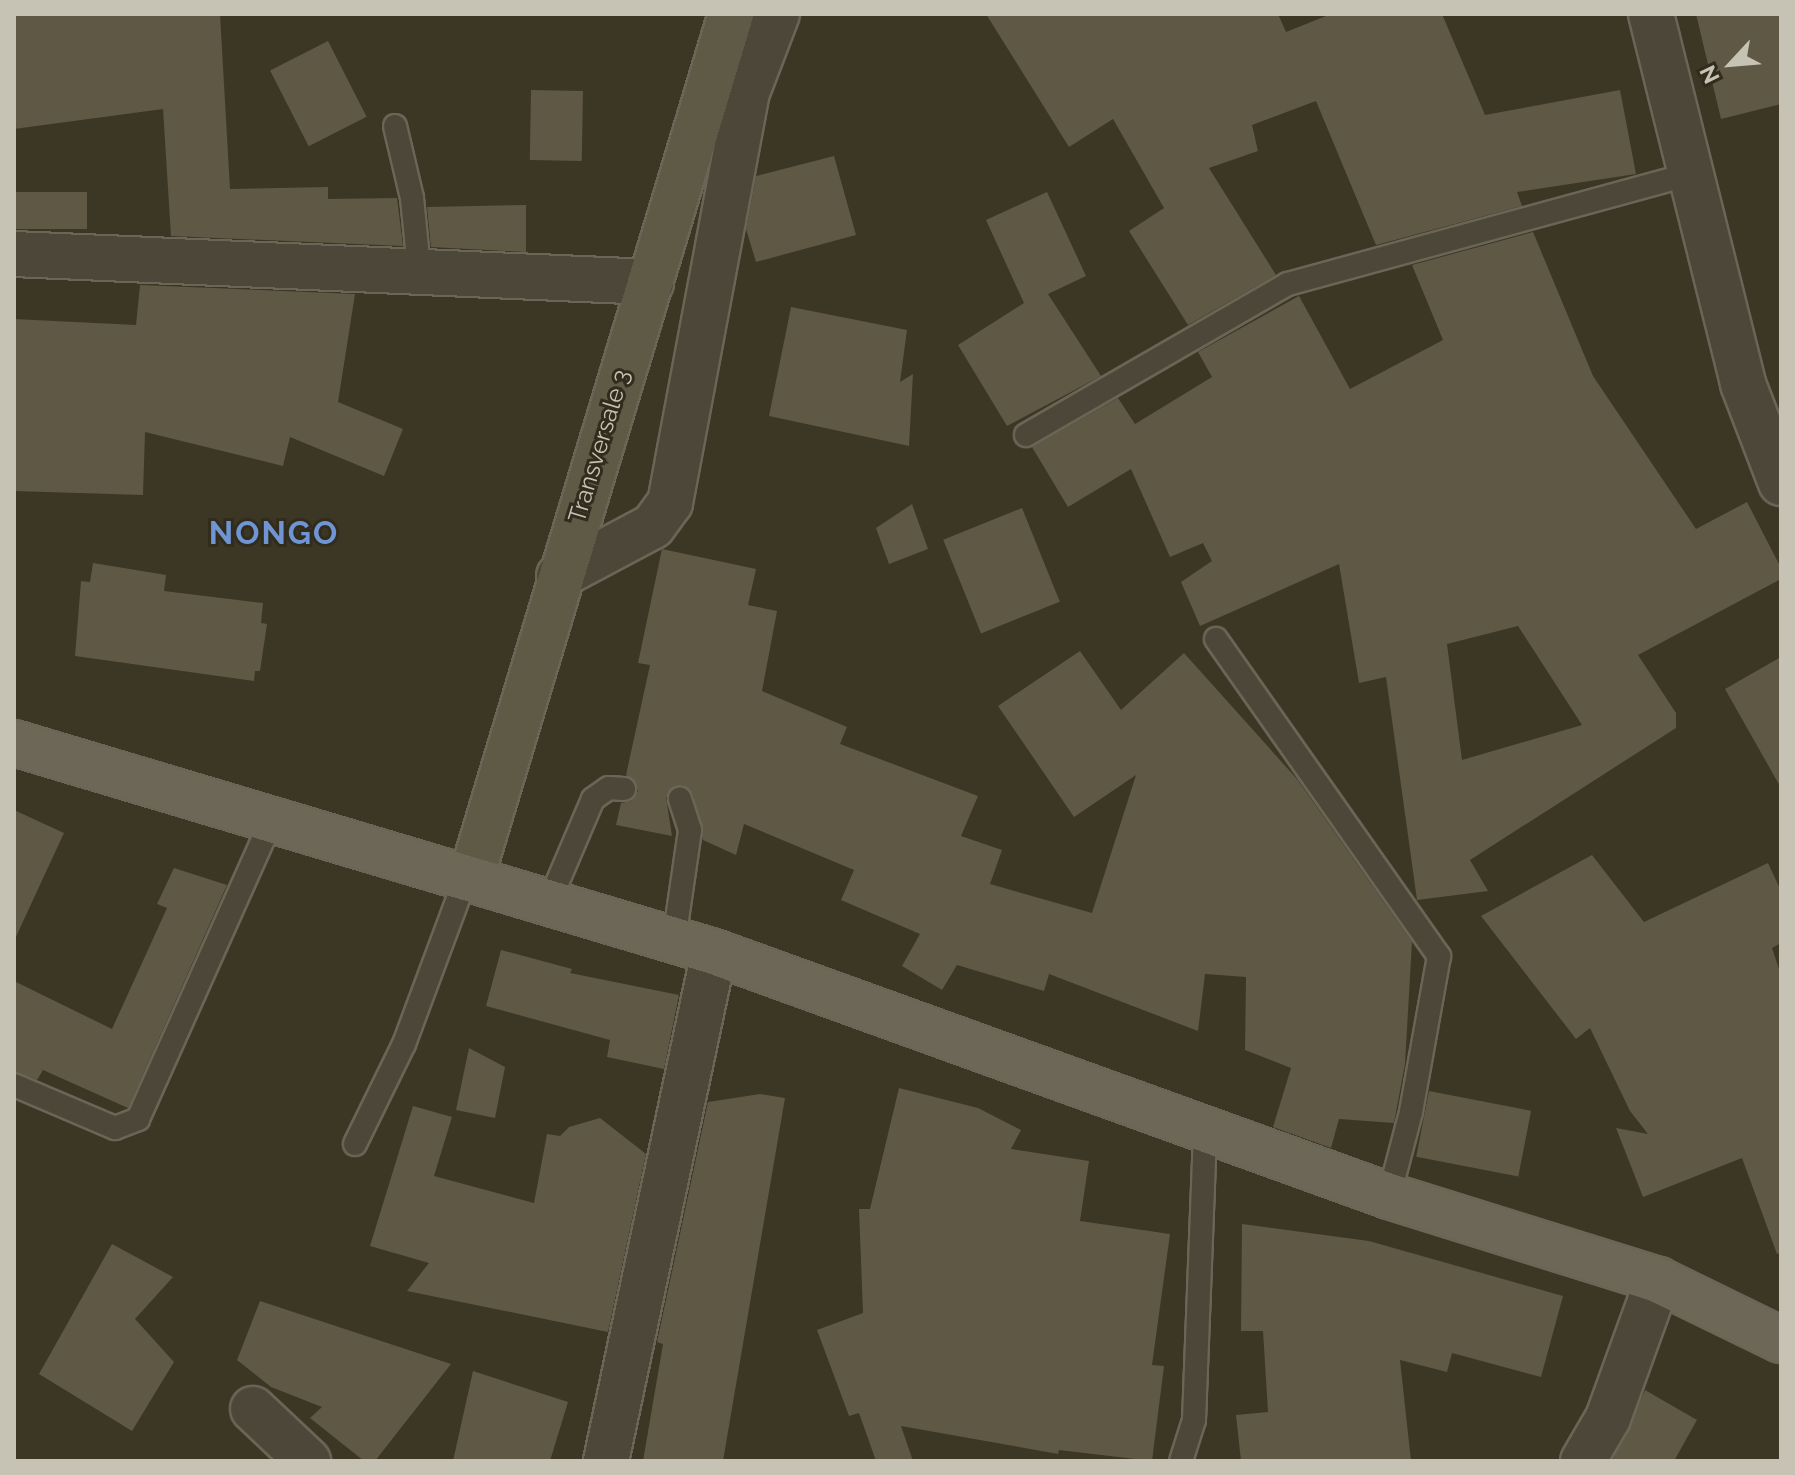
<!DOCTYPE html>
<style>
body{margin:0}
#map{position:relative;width:1795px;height:1475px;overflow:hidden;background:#3c3624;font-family:Raleway,sans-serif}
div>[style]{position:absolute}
.building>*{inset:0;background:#5e5844;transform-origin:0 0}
.roads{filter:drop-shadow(2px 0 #6a6556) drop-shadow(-2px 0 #6a6556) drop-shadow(0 2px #6a6556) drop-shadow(0 -2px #6a6556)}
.service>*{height:22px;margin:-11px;padding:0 11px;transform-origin:11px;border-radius:11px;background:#4c4738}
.minor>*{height:44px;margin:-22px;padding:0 22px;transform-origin:22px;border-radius:22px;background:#4c4738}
.secondary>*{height:44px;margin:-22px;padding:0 22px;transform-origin:22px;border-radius:22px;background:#5f5a46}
.primary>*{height:44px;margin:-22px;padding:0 22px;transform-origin:22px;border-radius:22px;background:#6c6756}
span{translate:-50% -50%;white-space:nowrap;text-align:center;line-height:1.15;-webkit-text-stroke:6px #312c1d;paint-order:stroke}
.street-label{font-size:24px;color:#c7c3b4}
.district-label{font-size:32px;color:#6f95d2;font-weight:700;letter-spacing:2px}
.frame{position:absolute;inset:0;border:16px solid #c7c3b4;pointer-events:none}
.north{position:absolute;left:1691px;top:24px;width:80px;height:80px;-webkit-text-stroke:6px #312c1d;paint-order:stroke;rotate:244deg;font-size:22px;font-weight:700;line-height:32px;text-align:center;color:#c7c3b4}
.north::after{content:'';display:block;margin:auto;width:28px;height:36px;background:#c7c3b4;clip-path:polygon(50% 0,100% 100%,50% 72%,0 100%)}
</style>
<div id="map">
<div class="building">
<div style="clip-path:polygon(14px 14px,220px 14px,230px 189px,328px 187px,328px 199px,397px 198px,403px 246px,171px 236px,163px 109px,14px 129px)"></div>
<div style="clip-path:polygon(986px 14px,1278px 14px,1286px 32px,1331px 14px,1442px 14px,1485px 115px,1620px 90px,1636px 174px,1517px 192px,1522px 206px,1376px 245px,1316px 101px,1252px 125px,1258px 151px,1209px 168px,1276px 275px,1188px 325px,1129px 231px,1164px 208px,1113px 119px,1069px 147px)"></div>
<div style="clip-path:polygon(1696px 14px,1781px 14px,1781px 104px,1721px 119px)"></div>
<div style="left:328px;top:41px;width:85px;height:65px;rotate:63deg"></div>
<div style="left:531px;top:90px;width:52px;height:70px;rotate:1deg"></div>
<div style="clip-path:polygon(834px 156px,856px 235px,756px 262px,746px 229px,756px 176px)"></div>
<div style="left:14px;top:192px;width:73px;height:37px"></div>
<div style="clip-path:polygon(1047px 192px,1086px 276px,1048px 294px,1101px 376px,1007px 426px,958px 345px,1024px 303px,986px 220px)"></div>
<div style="clip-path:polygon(526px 205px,526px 252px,431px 247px,427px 207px)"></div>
<div style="clip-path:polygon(evenodd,1533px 232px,1593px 376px,1696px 529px,1747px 502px,1781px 568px,1781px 579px,1638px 655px,1676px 713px,1676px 728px,1470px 860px,1488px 891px,1417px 900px,1386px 677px,1359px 683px,1339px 564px,1200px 626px,1181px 582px,1212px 561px,1203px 543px,1170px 557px,1131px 469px,1068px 507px,1032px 447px,1118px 398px,1135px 424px,1212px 377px,1198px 352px,1299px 296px,1350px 389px,1443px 340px,1412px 265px,1533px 232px,1518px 626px,1582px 725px,1462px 760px,1447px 644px,1518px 626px)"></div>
<div style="clip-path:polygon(140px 285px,355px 294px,338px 402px,403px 429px,384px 476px,290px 437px,283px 466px,145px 432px,143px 495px,14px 491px,14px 319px,136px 325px)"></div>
<div style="clip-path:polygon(791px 307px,907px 330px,900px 382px,913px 374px,909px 446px,769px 416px)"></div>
<div style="clip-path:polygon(912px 504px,928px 549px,889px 564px,876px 528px)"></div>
<div style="left:1022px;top:508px;width:101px;height:85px;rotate:68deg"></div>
<div style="clip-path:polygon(662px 549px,756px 569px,748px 605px,777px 611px,762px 691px,847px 727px,840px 744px,978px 796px,961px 836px,1002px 850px,990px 884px,1092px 913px,1136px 775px,1074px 817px,998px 706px,1080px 651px,1121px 710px,1184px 653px,1297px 779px,1412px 942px,1405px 1064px,1394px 1123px,1339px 1119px,1331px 1148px,1273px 1127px,1291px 1068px,1245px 1050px,1246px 977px,1205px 974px,1198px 1031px,1049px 974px,1044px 991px,957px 965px,942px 990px,902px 966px,920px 934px,841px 900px,854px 870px,744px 824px,736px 855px,703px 840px,693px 795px,682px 785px,666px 797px,672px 836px,616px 825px,621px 803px,631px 801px,638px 791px,626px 775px,650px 665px,638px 663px)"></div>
<div style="clip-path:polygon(93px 563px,166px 575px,164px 591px,263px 603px,261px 623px,267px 624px,260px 671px,255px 671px,254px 681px,75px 656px,81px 581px,90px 582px)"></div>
<div style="clip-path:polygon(1781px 657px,1781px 788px,1725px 689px)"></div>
<div style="clip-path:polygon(14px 810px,64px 833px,14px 941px)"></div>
<div style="clip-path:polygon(1592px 855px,1644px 922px,1768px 863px,1781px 891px,1781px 943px,1772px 948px,1781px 975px,1781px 1253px,1777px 1254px,1742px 1158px,1643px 1197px,1616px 1128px,1648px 1134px,1630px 1111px,1590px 1028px,1576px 1039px,1481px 916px)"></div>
<div style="clip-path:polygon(174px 868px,227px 885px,128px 1108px,43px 1070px,37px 1080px,14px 1071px,14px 981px,112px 1029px,167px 908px,157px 904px)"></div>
<div style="clip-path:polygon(501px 950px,572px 969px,570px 973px,679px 995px,664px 1069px,607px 1057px,610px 1040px,486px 1006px)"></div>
<div style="clip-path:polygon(469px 1048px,505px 1067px,495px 1118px,456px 1110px)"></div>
<div style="clip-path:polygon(899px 1088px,978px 1108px,1021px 1130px,1011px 1149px,1089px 1161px,1080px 1221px,1170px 1234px,1152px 1365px,1164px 1366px,1152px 1461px,1059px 1450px,1058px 1454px,901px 1426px,913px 1461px,876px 1461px,859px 1413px,849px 1416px,817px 1330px,863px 1313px,859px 1209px,870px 1209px)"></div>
<div style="left:1429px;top:1091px;width:104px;height:67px;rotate:11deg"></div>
<div style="clip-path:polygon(760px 1094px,785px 1098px,723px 1461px,643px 1461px,663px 1344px,657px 1342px,708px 1102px)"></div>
<div style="clip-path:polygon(413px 1106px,452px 1117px,434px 1176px,534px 1203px,547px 1134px,560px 1136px,569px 1127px,600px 1118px,646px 1154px,608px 1332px,407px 1291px,429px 1263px,370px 1246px)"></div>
<div style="clip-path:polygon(1242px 1224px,1369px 1241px,1563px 1296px,1541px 1377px,1452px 1353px,1447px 1372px,1400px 1360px,1411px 1461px,1241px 1461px,1236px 1415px,1268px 1412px,1263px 1331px,1241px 1331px)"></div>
<div style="clip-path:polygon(112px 1244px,173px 1277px,135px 1319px,174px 1362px,132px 1431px,39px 1374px)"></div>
<div style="clip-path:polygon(260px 1301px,451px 1364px,375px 1461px,364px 1461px,310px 1418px,322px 1407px,271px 1387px,237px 1360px)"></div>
<div style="clip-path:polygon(473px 1371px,568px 1402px,550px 1461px,453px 1461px)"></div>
<div style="clip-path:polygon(1645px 1390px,1697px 1420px,1674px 1461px,1612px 1461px)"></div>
</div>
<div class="roads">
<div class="service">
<div style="left:395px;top:126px;width:74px;rotate:76.7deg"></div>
<div style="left:412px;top:198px;width:70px;rotate:84.3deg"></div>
<div style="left:1026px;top:435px;width:302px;rotate:-30deg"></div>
<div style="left:1288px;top:284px;width:418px;rotate:-15.3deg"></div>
<div style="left:1216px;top:639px;width:388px;rotate:54.9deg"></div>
<div style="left:1439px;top:956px;width:158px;rotate:100.2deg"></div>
<div style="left:1411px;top:1112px;width:87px;rotate:104.7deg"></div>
<div style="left:549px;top:902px;width:112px;rotate:-66.9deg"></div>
<div style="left:593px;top:799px;width:19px;rotate:-35deg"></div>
<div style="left:609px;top:788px;width:15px;rotate:4deg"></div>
<div style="left:674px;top:940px;width:111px;rotate:-81.7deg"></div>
<div style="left:690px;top:830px;width:33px;rotate:-108deg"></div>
<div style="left:14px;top:1085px;width:110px;rotate:23.1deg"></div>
<div style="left:115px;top:1128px;width:25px;rotate:-21deg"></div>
<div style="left:138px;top:1119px;width:329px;rotate:-65.9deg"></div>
<div style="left:355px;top:1144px;width:111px;rotate:-63.9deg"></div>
<div style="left:404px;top:1044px;width:178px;rotate:-69.6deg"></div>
<div style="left:1181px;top:1461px;width:43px;rotate:-72.4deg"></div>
<div style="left:1194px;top:1420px;width:291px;rotate:-87.8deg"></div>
</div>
<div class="minor">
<div style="left:1651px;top:14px;width:381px;rotate:76deg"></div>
<div style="left:1743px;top:384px;width:106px;rotate:69deg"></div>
<div style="left:14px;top:254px;width:638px;rotate:2.52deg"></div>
<div style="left:559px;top:576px;width:106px;rotate:-28deg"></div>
<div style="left:653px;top:526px;width:29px;rotate:-54deg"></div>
<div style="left:670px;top:503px;width:415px;rotate:-79.4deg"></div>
<div style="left:746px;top:95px;width:87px;rotate:-69.1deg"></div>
<div style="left:253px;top:1409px;width:76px;rotate:43.4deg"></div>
<div style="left:606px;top:1461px;width:520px;rotate:-78.02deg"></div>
<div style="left:1583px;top:1461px;width:50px;rotate:-59.8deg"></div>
<div style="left:1608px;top:1418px;width:147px;rotate:-70.1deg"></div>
</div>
<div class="secondary">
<div style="left:471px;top:878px;width:902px;rotate:-73.25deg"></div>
</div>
<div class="primary">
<div style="left:14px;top:743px;width:731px;rotate:16.62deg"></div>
<div style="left:714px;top:952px;width:718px;rotate:19.87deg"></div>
<div style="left:1389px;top:1196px;width:282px;rotate:17.3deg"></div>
<div style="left:1658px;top:1280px;width:137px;rotate:26deg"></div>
</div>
</div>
<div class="street-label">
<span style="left:599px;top:446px;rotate:-73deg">Transversale 3</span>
</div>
<div class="district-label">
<span style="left:274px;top:533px">NONGO</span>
</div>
<div class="frame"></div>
<div class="north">N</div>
</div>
